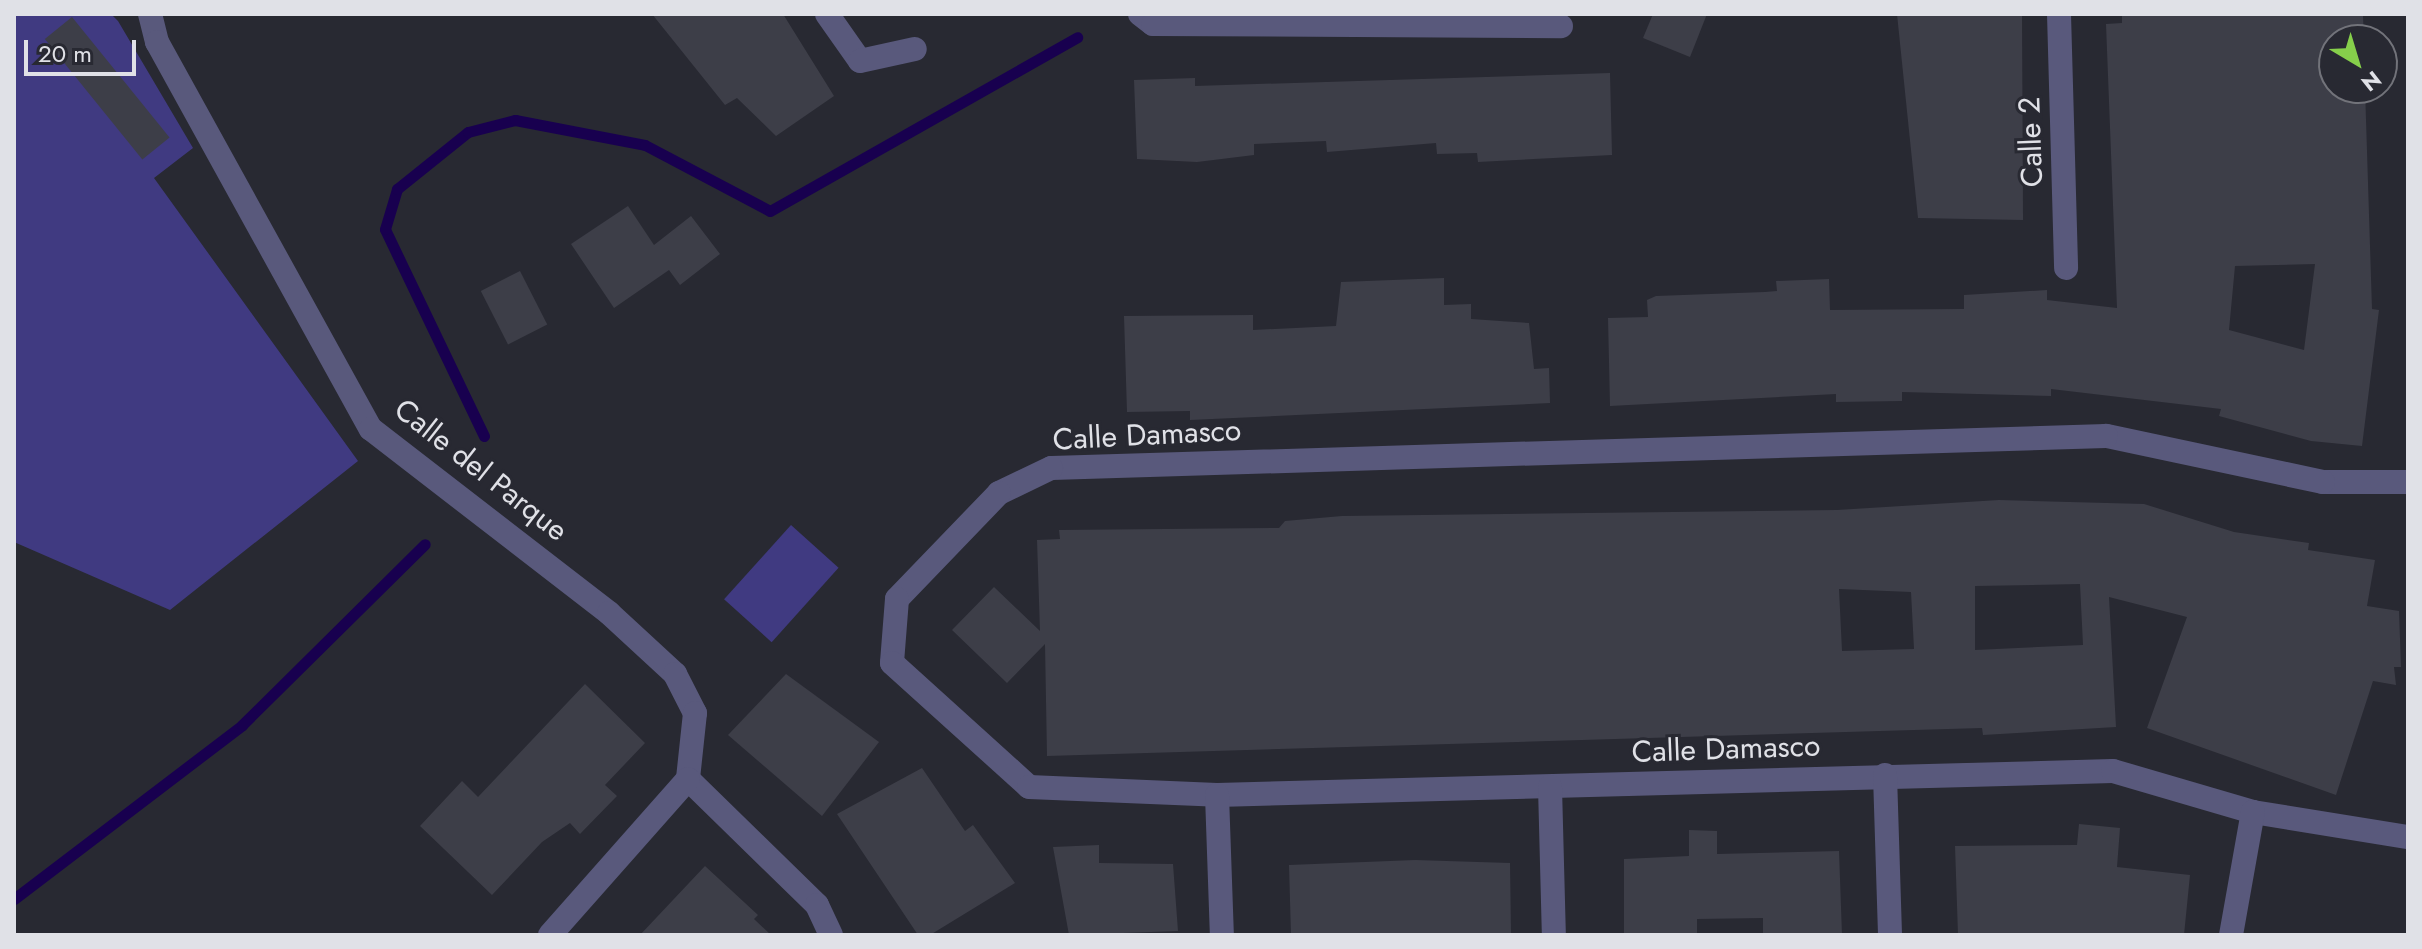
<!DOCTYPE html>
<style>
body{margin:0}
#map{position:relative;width:2422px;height:949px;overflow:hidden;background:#282932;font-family:Jost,sans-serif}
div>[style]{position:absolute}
.green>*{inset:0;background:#403a81;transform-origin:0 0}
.stream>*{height:11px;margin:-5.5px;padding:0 5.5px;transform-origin:5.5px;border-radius:5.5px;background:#18004f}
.building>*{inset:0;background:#3d3e48;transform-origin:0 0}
.street>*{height:24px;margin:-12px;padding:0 12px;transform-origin:12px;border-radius:12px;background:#59597c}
span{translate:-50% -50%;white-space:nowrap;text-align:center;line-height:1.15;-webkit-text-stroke:6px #282932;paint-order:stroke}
.street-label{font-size:30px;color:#e0e1e7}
.frame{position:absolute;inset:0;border:16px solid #e0e1e7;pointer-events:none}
.north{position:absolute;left:2318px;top:24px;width:80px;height:80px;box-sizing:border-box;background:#282932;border:2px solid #72737a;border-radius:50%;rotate:142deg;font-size:22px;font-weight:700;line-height:32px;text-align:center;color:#e0e1e7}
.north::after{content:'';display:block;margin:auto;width:28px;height:36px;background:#86cf4b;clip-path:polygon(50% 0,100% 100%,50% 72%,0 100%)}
.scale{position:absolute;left:24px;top:40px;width:112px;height:36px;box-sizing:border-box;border:4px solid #e0e1e7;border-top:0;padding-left:10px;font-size:24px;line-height:28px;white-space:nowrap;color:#e0e1e7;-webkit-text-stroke:6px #282932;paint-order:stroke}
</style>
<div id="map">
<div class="green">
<div style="clip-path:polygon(14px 14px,111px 14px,118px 21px,193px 148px,154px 178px,358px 461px,170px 610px,14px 542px)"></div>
<div style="left:791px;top:525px;width:64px;height:100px;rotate:42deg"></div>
</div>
<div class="stream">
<div style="left:484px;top:436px;width:229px;rotate:-115.6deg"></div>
<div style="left:385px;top:229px;width:42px;rotate:-73.3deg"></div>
<div style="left:397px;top:189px;width:91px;rotate:-38.8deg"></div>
<div style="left:468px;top:132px;width:49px;rotate:-14.3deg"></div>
<div style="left:515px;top:120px;width:132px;rotate:10.9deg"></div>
<div style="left:645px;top:145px;width:141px;rotate:27.8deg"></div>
<div style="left:770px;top:211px;width:353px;rotate:-29.5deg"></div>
<div style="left:14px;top:899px;width:287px;rotate:-37.3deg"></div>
<div style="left:242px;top:725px;width:257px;rotate:-44.7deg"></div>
</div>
<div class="building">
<div style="clip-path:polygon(652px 14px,783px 14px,834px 96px,776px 136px,737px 98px,725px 105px)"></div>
<div style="clip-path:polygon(1653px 14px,1707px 14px,1690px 57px,1643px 38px)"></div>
<div style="clip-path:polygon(1897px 14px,2022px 14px,2023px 220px,1918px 218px)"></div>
<div style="clip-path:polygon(evenodd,2122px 14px,2363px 16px,2364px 40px,2334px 40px,2334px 88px,2365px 88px,2372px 309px,2379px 310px,2362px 446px,2311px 441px,2219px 416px,2221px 409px,2051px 389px,2051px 396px,1902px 392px,1902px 401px,1836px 402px,1836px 394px,1610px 406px,1608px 318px,1648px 317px,1647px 300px,1656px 296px,1765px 292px,1777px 291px,1776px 281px,1829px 279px,1830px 310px,1964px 309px,1964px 295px,2047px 290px,2047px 300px,2117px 308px,2106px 24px,2122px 23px,2122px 14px,2315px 264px,2304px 350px,2229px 330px,2235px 266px,2315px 264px)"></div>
<div style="left:72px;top:17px;width:155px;height:35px;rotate:51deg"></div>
<div style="clip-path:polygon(1610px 73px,1612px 155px,1478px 162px,1477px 153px,1437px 154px,1436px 143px,1327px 152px,1326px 141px,1254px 144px,1254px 155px,1197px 162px,1137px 159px,1134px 80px,1195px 78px,1195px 86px)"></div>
<div style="clip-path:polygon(628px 206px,654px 245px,691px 216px,720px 254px,680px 285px,669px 270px,614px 308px,571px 244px)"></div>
<div style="left:520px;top:271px;width:60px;height:44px;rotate:63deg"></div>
<div style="clip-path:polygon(1444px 278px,1444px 305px,1471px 304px,1471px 319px,1529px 323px,1534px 369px,1549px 368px,1550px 403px,1190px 420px,1190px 411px,1127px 412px,1124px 316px,1253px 315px,1253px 330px,1336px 326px,1341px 282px)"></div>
<div style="clip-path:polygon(evenodd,1999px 500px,2144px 504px,2234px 532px,2309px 543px,2308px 550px,2375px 560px,2367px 606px,2399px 611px,2401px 667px,2394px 667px,2396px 685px,2373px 681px,2336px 795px,2147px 728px,2187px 617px,2109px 597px,2116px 727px,1983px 735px,1982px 728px,1047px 756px,1045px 644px,1007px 683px,952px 630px,994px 587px,1040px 631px,1037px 540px,1060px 539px,1059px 530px,1279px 528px,1285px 521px,1342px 516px,1837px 510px,1999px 500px,2080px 584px,2083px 645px,1975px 650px,1975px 586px,2080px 584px,1999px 500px,1839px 589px,1911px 592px,1914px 649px,1842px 651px,1839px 589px)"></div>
<div style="clip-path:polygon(786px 674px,879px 742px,822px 816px,728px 735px)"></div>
<div style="clip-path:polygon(585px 684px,645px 743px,605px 785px,617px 796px,580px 834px,570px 823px,542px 842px,492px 895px,420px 826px,462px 781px,478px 797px)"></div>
<div style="clip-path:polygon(922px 768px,965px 831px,973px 825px,1015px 883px,930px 935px,918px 935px,837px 814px)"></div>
<div style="clip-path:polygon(2079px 824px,2120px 828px,2117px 867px,2190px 875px,2184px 935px,1958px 935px,1955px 846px,2077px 845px)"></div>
<div style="clip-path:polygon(1689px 830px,1717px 831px,1717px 854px,1839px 851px,1842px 935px,1763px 935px,1763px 918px,1697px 919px,1697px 935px,1624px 935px,1624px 859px,1689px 856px)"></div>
<div style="clip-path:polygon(1099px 845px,1099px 863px,1173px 864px,1178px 931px,1069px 935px,1053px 847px)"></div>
<div style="clip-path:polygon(1415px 860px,1510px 863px,1511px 935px,1291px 935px,1289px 865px)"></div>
<div style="clip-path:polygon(705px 866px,758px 915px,754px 919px,771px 935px,640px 935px)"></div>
</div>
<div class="street">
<div style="left:150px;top:14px;width:29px;rotate:76deg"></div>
<div style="left:157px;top:42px;width:442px;rotate:61.1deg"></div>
<div style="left:371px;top:429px;width:301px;rotate:37.7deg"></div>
<div style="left:609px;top:613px;width:90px;rotate:42.7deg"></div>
<div style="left:675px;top:674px;width:44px;rotate:62.9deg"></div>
<div style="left:695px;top:713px;width:66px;rotate:96.1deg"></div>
<div style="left:827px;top:14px;width:57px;rotate:54.9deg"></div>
<div style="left:860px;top:61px;width:56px;rotate:-12.3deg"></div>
<div style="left:1140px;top:14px;width:16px;rotate:38deg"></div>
<div style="left:1153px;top:24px;width:408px;rotate:0.3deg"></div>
<div style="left:2059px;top:14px;width:254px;rotate:88.4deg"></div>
<div style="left:2408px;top:482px;width:85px;rotate:180deg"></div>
<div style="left:2323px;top:482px;width:222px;rotate:-168deg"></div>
<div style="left:2106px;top:436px;width:1055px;rotate:178.26deg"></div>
<div style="left:1051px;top:468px;width:58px;rotate:154.3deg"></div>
<div style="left:999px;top:493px;width:147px;rotate:133.9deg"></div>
<div style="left:897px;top:599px;width:64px;rotate:94.5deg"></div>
<div style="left:892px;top:663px;width:185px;rotate:42.1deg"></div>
<div style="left:1029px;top:787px;width:188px;rotate:2.4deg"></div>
<div style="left:1217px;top:795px;width:896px;rotate:-1.53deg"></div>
<div style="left:2113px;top:771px;width:146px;rotate:16.3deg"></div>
<div style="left:2253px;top:812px;width:157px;rotate:9.2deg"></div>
<div style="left:1885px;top:775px;width:160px;rotate:88.2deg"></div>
<div style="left:688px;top:779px;width:180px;rotate:44.3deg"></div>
<div style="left:817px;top:905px;width:33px;rotate:65deg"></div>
<div style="left:1550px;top:787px;width:148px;rotate:88.5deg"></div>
<div style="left:1217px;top:795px;width:140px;rotate:88deg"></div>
<div style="left:550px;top:935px;width:208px;rotate:-48.5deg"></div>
<div style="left:2231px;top:935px;width:125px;rotate:-79.9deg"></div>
</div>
<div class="street-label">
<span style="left:2031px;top:142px;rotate:-92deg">Calle 2</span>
<span style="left:1147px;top:435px;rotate:-3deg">Calle Damasco</span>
<span style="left:481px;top:470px;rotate:38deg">Calle del Parque</span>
<span style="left:1726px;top:749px;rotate:-2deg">Calle Damasco</span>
</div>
<div class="frame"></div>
<div class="north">N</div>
<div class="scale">20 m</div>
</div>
